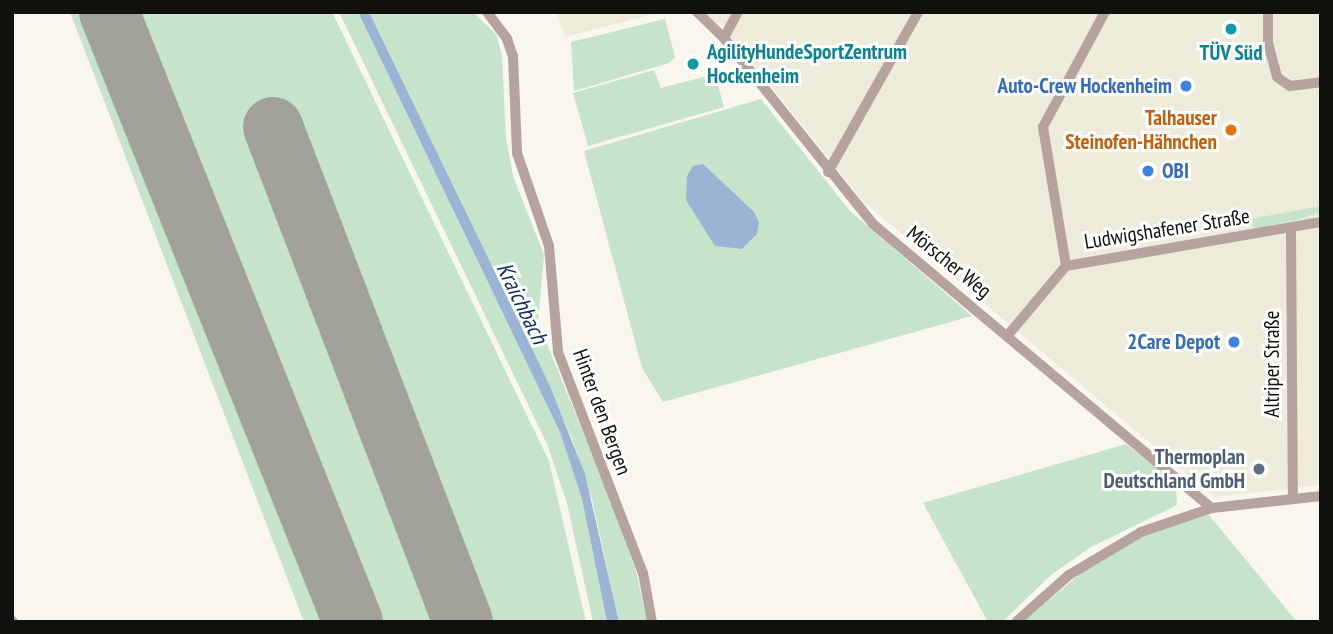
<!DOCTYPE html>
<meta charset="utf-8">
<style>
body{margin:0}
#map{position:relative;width:1333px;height:634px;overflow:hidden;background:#f8f6ed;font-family:"PT Sans Narrow",sans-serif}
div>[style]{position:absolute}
.built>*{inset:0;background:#edecdb}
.green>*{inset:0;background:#c6e4c9}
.water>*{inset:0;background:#9bb4d6}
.stream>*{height:2.5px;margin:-1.25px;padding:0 1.25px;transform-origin:1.25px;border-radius:1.25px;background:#9bb4d6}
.runway>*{height:60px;margin:-30px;padding:0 30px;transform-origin:30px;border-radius:30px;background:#a2a19a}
.minor>*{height:10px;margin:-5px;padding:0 5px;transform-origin:5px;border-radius:5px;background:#b7a39e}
.dots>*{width:19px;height:19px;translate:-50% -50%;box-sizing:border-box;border:4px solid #fff;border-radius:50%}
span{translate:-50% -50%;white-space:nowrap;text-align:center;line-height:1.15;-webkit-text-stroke:6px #fff;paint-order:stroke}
.culture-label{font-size:21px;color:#0d838f;font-weight:700}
.left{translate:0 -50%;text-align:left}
.shop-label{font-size:21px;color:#366cbe;font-weight:700}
.right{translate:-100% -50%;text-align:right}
.food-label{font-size:21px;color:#c56008;font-weight:700}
.street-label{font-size:21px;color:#10100d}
.service-label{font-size:21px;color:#4e5e75;font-weight:700}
.water-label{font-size:23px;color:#0f315c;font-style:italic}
.frame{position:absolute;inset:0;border:14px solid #10100d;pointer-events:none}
</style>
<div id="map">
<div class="built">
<div style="clip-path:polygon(557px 12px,661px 12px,565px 37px)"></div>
<div style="clip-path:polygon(692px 12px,1321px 12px,1321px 485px,1214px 497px,864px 202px,723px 26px)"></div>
</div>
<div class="green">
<div style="clip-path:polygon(70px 12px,332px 12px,549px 461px,586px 622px,304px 622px)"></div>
<div style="clip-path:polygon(339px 12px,358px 12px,560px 432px,582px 499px,607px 622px,593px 622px,567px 503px,547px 444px)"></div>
<div style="clip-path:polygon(369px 12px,473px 12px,496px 34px,502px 56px,506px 137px,513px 176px,544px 255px,538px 322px,606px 488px,636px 571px,647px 622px,619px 622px,592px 499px,572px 438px)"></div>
<div style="clip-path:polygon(665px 19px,675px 57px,669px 63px,574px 91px,571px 42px)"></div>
<div style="clip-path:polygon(654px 70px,661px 88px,715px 74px,724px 107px,588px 146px,573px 93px)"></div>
<div style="clip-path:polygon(761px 99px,850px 211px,972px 316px,663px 402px,642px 368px,584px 151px)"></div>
<div style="clip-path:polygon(1321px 206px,1321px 212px,1297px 220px,1256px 228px,1245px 220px)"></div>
<div style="clip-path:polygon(1126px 444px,1176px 484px,1177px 505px,1091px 547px,1051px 575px,1002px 622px,988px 622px,923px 503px)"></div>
<div style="clip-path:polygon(1209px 515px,1297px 622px,1023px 622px,1094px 562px,1154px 531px)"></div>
</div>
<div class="water">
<div style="clip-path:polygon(358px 12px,369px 12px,549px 384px,585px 474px,619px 622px,607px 622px,582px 499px,560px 432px)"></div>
<div style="clip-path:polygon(703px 164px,754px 212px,759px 222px,757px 234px,742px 249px,715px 246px,686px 200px,687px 176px,693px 166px)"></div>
</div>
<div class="stream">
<div style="left:12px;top:615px;width:9px;rotate:49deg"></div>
</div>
<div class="runway">
<div style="left:109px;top:12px;width:657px;rotate:68.2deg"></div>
<div style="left:273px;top:127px;width:530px;rotate:69deg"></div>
</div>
<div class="minor">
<div style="left:487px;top:12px;width:34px;rotate:53deg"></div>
<div style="left:507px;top:39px;width:18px;rotate:71deg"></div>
<div style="left:513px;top:56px;width:97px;rotate:87.6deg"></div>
<div style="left:517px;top:153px;width:98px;rotate:71deg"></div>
<div style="left:549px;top:246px;width:106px;rotate:85.1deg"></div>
<div style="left:558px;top:352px;width:237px;rotate:69deg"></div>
<div style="left:643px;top:573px;width:50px;rotate:79.6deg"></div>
<div style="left:697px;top:12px;width:37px;rotate:44deg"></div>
<div style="left:724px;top:38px;width:238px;rotate:51.3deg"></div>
<div style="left:873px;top:224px;width:442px;rotate:40deg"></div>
<div style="left:1268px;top:12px;width:31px;rotate:90deg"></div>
<div style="left:1268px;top:43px;width:35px;rotate:75deg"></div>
<div style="left:1277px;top:77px;width:16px;rotate:35deg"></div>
<div style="left:1290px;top:86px;width:31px;rotate:-7deg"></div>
<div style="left:724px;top:38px;width:30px;rotate:-62deg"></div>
<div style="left:828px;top:172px;width:184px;rotate:-60.6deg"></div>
<div style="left:1291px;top:229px;width:269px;rotate:89.6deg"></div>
<div style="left:1066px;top:266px;width:141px;rotate:-99.4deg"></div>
<div style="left:1043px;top:127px;width:131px;rotate:-61.7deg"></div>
<div style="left:1008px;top:335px;width:90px;rotate:-50deg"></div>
<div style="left:1066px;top:266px;width:259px;rotate:-9.8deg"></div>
<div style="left:1016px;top:622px;width:71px;rotate:-41.6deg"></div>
<div style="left:1069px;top:575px;width:84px;rotate:-30.8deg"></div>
<div style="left:1141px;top:532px;width:75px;rotate:-18.7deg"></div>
<div style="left:1212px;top:508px;width:110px;rotate:-6.3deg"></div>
</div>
<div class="dots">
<div style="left:1231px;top:29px;background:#0f9aa8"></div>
<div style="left:693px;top:64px;background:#0f9aa8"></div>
<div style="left:1186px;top:86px;background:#3f7fe0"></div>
<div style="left:1231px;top:130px;background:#e8710a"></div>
<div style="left:1148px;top:171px;background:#3f7fe0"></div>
<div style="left:1234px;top:342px;background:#3f7fe0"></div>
<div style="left:1259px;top:469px;background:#5c6f8a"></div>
</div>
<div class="culture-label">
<span class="left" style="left:707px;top:64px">AgilityHundeSportZentrum<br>Hockenheim</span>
<span style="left:1231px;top:53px">TÜV Süd</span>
</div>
<div class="shop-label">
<span class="right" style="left:1172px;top:86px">Auto-Crew Hockenheim</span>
<span class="left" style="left:1162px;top:171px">OBI</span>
<span class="right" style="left:1220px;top:342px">2Care Depot</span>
</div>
<div class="food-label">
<span class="right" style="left:1217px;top:130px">Talhauser<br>Steinofen-Hähnchen</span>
</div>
<div class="street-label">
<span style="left:1167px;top:229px;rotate:-9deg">Ludwigshafener Straße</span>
<span style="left:949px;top:262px;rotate:39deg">Mörscher Weg</span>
<span style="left:1272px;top:364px;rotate:-90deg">Altriper Straße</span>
<span style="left:602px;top:412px;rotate:70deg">Hinter den Bergen</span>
</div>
<div class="service-label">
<span class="right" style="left:1245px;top:469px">Thermoplan<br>Deutschland GmbH</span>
</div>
<div class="water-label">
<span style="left:522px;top:303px;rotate:64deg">Kraichbach</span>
</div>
<div class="frame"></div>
</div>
